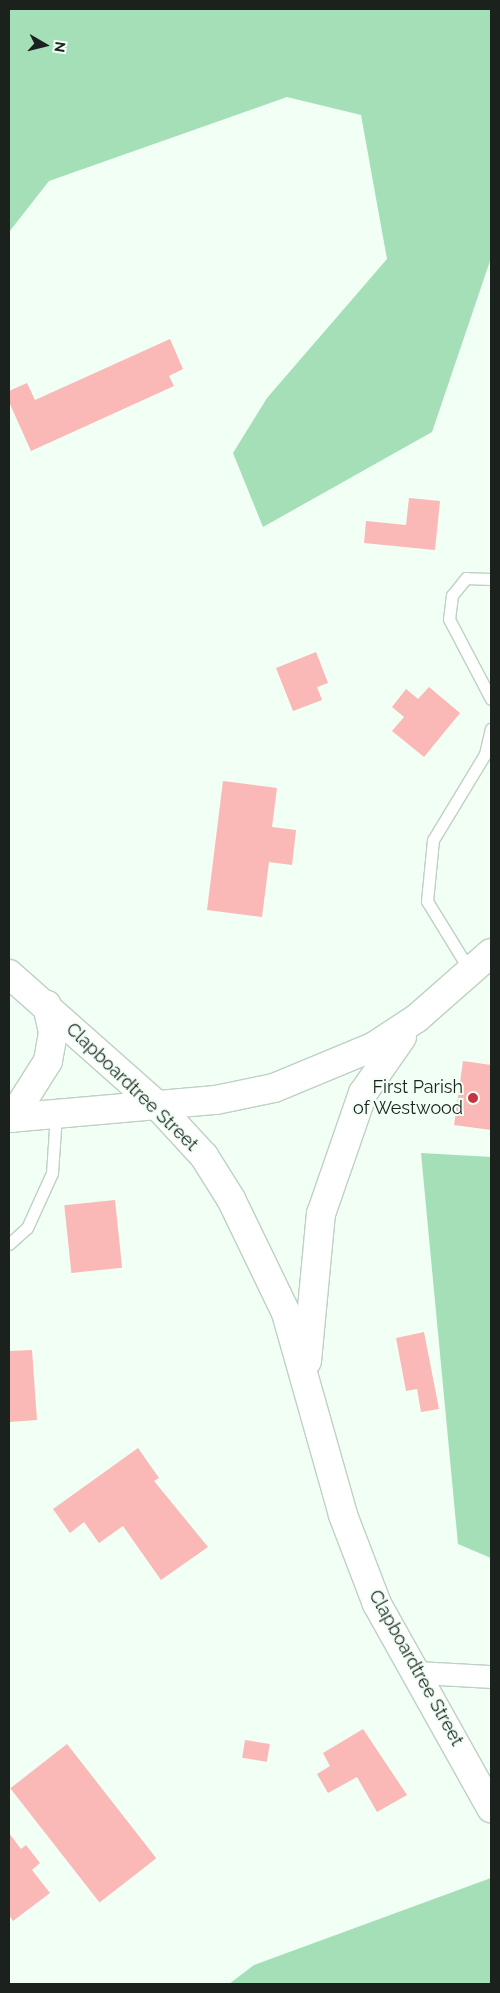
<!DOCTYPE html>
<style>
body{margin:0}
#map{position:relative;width:500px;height:1993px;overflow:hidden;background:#f1fff5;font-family:Raleway,sans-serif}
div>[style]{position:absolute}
.green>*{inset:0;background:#a4dfb8}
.building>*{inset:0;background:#fab9b6;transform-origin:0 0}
.roads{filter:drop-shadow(1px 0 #bfd0c4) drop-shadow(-1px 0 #bfd0c4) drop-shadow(0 1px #bfd0c4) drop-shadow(0 -1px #bfd0c4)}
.lane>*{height:11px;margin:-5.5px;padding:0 5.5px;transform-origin:5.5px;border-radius:5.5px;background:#fff}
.street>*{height:22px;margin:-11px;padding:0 11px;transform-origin:11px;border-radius:11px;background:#fff}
.secondary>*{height:28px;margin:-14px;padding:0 14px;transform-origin:14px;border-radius:14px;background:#fff}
.dots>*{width:14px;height:14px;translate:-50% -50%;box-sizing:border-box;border:2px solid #f1fff5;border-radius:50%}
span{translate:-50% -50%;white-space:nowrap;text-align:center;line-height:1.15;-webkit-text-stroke:4px #f1fff5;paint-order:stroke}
.street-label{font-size:18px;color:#1b211d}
.poi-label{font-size:18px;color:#1b211d}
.right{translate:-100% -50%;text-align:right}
.frame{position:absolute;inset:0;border:10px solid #1b211d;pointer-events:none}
.north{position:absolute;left:20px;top:20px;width:50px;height:50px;-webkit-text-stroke:4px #f1fff5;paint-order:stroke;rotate:98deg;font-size:14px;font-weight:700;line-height:20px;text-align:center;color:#1b211d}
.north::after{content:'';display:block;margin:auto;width:18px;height:22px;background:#1b211d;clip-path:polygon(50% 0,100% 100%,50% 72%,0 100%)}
</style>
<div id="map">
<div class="green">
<div style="clip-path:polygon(9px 9px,491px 9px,491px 258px,432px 432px,263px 527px,233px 453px,267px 398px,387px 259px,361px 115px,287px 97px,49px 181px,9px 232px)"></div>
<div style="clip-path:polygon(421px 1153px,491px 1157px,491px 1558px,458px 1544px)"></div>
<div style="clip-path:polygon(491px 1878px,491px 1984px,229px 1984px,254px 1965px)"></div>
</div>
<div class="building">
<div style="clip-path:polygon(170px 339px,183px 369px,169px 376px,174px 386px,31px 451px,9px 402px,9px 391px,27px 383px,35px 400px)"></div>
<div style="clip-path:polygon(409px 498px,440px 501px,435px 550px,364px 543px,366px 521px,406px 525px)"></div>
<div style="clip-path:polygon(316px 652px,328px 683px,317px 687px,322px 700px,293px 711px,276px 668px)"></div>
<div style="clip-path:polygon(429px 687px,460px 713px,424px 757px,392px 731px,404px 717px,392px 707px,406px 689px,418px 699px)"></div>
<div style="clip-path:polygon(223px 781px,277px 788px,272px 827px,296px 830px,292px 865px,269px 862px,262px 917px,207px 910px)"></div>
<div style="clip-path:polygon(463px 1061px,491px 1065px,491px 1130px,454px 1125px)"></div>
<div style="left:115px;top:1200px;width:68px;height:51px;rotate:84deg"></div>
<div style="clip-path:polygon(424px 1332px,439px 1409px,421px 1412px,417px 1389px,406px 1391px,396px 1338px)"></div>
<div style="clip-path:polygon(32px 1350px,37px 1420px,9px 1422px,9px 1351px)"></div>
<div style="clip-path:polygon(138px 1448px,159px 1478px,154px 1481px,208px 1547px,161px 1580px,123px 1526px,99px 1543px,84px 1522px,70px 1533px,53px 1509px)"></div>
<div style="clip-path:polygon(363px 1729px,407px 1795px,377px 1812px,357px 1777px,328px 1793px,317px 1774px,330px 1766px,323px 1753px)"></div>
<div style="left:245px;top:1740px;width:25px;height:18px;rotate:9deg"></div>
<div style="left:67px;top:1744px;width:145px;height:72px;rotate:52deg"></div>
<div style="clip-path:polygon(9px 1833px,21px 1849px,26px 1845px,40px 1863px,32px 1870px,50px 1893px,13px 1921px,9px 1915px)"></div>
</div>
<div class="roads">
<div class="lane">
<div style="left:491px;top:579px;width:25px;rotate:-178deg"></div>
<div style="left:466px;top:578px;width:22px;rotate:129deg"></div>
<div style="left:452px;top:595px;width:24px;rotate:97deg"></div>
<div style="left:449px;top:619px;width:90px;rotate:62.3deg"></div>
<div style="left:470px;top:971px;width:82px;rotate:-121.6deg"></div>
<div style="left:427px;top:901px;width:61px;rotate:-84.4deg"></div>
<div style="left:433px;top:840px;width:100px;rotate:-58.8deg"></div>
<div style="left:485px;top:754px;width:26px;rotate:-77deg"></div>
<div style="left:9px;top:1244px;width:24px;rotate:-42deg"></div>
<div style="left:27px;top:1228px;width:60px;rotate:-65.6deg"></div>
<div style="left:52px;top:1173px;width:58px;rotate:-86.1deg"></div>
</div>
<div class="street">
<div style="left:419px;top:1673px;width:72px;rotate:3.2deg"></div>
</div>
<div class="secondary">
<div style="left:9px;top:974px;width:196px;rotate:41.5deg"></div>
<div style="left:156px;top:1104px;width:71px;rotate:47.3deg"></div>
<div style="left:204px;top:1156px;width:51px;rotate:57.9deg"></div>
<div style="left:231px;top:1199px;width:127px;rotate:64.2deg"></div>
<div style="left:286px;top:1313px;width:210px;rotate:74.2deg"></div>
<div style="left:343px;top:1515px;width:95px;rotate:69.1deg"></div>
<div style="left:377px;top:1604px;width:234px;rotate:60.8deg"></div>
<div style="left:9px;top:1118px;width:208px;rotate:-5deg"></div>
<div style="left:216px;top:1100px;width:59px;rotate:-11.7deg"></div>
<div style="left:274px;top:1088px;width:107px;rotate:-22.5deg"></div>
<div style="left:373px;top:1047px;width:53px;rotate:-33.4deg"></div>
<div style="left:417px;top:1018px;width:98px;rotate:-41.3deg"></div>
<div style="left:12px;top:1118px;width:67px;rotate:-57.7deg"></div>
<div style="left:48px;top:1061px;width:29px;rotate:-80deg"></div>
<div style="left:53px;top:1032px;width:28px;rotate:-103deg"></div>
<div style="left:307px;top:1361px;width:148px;rotate:-84.6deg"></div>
<div style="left:321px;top:1214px;width:128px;rotate:-70.9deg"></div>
<div style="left:363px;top:1093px;width:68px;rotate:-55.1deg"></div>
</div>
</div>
<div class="dots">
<div style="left:473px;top:1098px;background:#c53540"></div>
</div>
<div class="street-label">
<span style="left:132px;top:1087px;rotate:44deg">Clapboardtree Street</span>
<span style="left:416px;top:1668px;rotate:61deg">Clapboardtree Street</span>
</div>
<div class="poi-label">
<span class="right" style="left:463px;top:1098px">First Parish<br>of Westwood</span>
</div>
<div class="frame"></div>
<div class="north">N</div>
</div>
